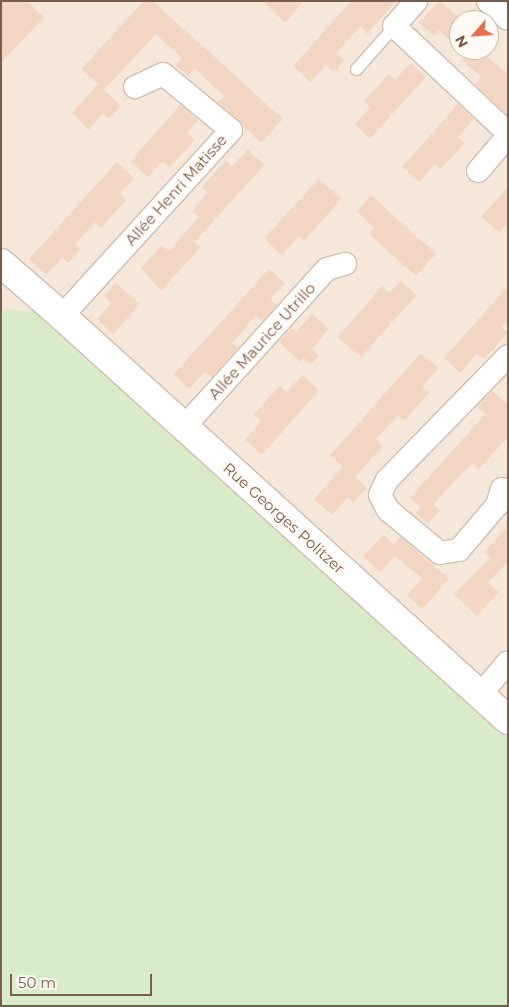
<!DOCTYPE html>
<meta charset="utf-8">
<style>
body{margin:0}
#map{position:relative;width:509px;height:1007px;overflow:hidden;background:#fdf6ec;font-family:Montserrat,sans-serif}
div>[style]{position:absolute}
.residential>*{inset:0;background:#f5e8da}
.green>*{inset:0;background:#d8ecc9}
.building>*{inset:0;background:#f3d5c3}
.roads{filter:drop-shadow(1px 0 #d1beb0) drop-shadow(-1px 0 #d1beb0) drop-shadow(0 1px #d1beb0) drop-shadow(0 -1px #d1beb0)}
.lane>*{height:11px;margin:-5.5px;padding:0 5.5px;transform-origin:5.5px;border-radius:5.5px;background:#fff}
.street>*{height:22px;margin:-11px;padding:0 11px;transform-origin:11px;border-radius:11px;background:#fff}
.secondary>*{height:28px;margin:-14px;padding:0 14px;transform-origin:14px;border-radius:14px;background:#fff}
span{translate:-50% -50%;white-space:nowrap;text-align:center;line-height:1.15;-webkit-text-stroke:4.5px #fffaf3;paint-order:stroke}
.street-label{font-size:15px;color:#7a5c4d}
.frame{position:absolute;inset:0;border:2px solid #7a5c4d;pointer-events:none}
.north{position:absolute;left:449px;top:10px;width:50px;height:50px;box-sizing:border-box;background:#fffaf3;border:1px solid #cabbb1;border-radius:50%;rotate:243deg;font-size:14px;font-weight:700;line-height:20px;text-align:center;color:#7a5c4d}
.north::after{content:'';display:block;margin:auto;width:18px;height:22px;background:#e76f51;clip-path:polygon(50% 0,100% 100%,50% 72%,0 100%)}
.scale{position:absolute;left:10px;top:974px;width:142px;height:22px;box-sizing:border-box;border:2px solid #7a5c4d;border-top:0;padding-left:6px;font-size:15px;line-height:18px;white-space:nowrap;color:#7a5c4d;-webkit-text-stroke:4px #fffaf3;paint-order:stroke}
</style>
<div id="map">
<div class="residential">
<div style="clip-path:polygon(evenodd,1px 1px,508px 1px,508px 708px,45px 313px,1px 308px,1px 1px,459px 20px,489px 20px,489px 50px,459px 50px,459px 20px)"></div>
</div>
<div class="green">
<div style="clip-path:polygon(1px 308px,45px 313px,508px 708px,508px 1006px,1px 1006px)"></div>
</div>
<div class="building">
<div style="clip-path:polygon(1px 1px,27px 1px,44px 17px,1px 63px)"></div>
<div style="clip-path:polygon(144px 1px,153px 1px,283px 119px,261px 143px,244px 127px,239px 120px,218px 102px,224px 96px,195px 69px,188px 76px,175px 65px,182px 58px,156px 34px,104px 90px,121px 106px,109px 119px,103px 114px,89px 130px,72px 113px,98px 84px,81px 69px)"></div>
<div style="clip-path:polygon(262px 1px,304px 1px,285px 23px)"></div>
<div style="clip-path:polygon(351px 1px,396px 1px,367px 34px,360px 26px,336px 54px,344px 60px,334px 72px,326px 65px,310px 82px,293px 66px)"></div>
<div style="clip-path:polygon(439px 1px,459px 16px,459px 48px,438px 30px,434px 36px,419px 23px)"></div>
<div style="clip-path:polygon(471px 50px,479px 50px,508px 74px,508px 115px,475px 84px,481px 77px,462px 60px)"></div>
<div style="clip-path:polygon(411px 63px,426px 77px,370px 139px,355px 124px,370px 107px,364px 101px,389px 74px,395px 80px)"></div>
<div style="clip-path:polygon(458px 104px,474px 119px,458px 137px,465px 143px,441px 169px,435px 164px,419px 182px,402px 167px)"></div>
<div style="clip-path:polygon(180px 105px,198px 120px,187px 133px,195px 140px,170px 167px,163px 161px,148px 177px,131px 161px)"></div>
<div style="clip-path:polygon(248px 149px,264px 165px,195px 242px,201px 247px,161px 291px,141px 268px,162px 245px,169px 251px,199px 217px,192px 211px,208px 192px,202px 187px,226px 160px,232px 166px)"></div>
<div style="clip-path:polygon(117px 162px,134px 178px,120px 194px,126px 200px,101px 228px,95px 222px,75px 244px,81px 249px,68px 263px,62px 258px,46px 275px,29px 259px)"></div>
<div style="clip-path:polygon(319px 179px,341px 199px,304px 241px,299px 236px,282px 255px,264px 238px)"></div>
<div style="clip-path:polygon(508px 187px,508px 222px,499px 232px,481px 217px)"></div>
<div style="clip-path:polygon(371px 195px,436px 254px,416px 276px,369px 234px,374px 228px,357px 211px)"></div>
<div style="clip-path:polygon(269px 269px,285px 283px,270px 299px,277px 305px,262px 321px,256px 315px,232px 343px,238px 348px,212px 377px,205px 372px,189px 389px,174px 374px)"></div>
<div style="clip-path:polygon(401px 281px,417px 295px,361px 357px,338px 337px,382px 286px,389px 293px)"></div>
<div style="clip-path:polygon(116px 283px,140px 304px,113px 334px,97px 319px,111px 303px,104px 296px)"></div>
<div style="clip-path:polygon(508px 286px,508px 320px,501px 327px,508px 333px,484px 359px,477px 354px,460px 373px,444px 358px)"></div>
<div style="clip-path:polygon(312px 314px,329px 329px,312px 349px,319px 356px,311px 364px,304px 358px,301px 362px,279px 342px,292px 328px,296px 332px)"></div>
<div style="clip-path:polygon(421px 353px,438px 368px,422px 387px,429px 393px,404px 421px,398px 415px,376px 439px,383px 446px,355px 477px,367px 488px,354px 502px,348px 497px,332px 515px,314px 499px,343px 467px,330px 455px)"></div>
<div style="clip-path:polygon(302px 375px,319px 390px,262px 455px,245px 440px,261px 421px,254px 414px,280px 386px,286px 392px)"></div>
<div style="clip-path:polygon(492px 391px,508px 405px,508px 437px,479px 469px,474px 463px,457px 478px,434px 504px,440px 510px,428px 523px,416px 513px,421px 507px,410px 498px,485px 414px,477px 407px)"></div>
<div style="clip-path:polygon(508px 526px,508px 562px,488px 582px,499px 592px,477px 616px,454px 594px,490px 558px,484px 552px)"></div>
<div style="clip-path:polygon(383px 535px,394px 544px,400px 537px,449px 579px,422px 609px,407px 595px,422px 578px,395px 556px,380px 572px,363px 556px)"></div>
</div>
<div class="roads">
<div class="lane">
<div style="left:356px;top:69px;width:57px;rotate:-48.5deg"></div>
</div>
<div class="street">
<div style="left:416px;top:1px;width:33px;rotate:131deg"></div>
<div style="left:394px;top:26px;width:156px;rotate:43.2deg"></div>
<div style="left:488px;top:1px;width:27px;rotate:42deg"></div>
<div style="left:478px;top:171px;width:46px;rotate:-49.4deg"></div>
<div style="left:62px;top:316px;width:251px;rotate:-47.7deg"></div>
<div style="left:231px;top:130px;width:88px;rotate:-140.5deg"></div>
<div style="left:163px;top:74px;width:31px;rotate:155deg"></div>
<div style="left:184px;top:427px;width:213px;rotate:-47.9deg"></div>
<div style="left:327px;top:269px;width:19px;rotate:-16deg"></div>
<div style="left:502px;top:489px;width:17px;rotate:107deg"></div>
<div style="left:497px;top:505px;width:59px;rotate:130.2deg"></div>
<div style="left:459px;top:550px;width:19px;rotate:171deg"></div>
<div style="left:440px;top:553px;width:67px;rotate:-140.4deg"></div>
<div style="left:388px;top:510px;width:17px;rotate:-118deg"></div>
<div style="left:380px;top:495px;width:17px;rotate:-65deg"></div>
<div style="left:387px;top:480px;width:173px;rotate:-45.7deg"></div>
<div style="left:480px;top:695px;width:43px;rotate:-49.7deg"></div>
</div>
<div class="secondary">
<div style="left:1px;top:263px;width:81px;rotate:41deg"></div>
<div style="left:62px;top:316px;width:602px;rotate:42.17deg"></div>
</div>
</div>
<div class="street-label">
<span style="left:176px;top:190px;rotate:-48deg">Allée Henri Matisse</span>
<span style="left:262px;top:341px;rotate:-48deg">Allée Maurice Utrillo</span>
<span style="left:284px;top:518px;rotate:42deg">Rue Georges Politzer</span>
</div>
<div class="frame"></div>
<div class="north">N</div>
<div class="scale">50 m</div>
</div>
